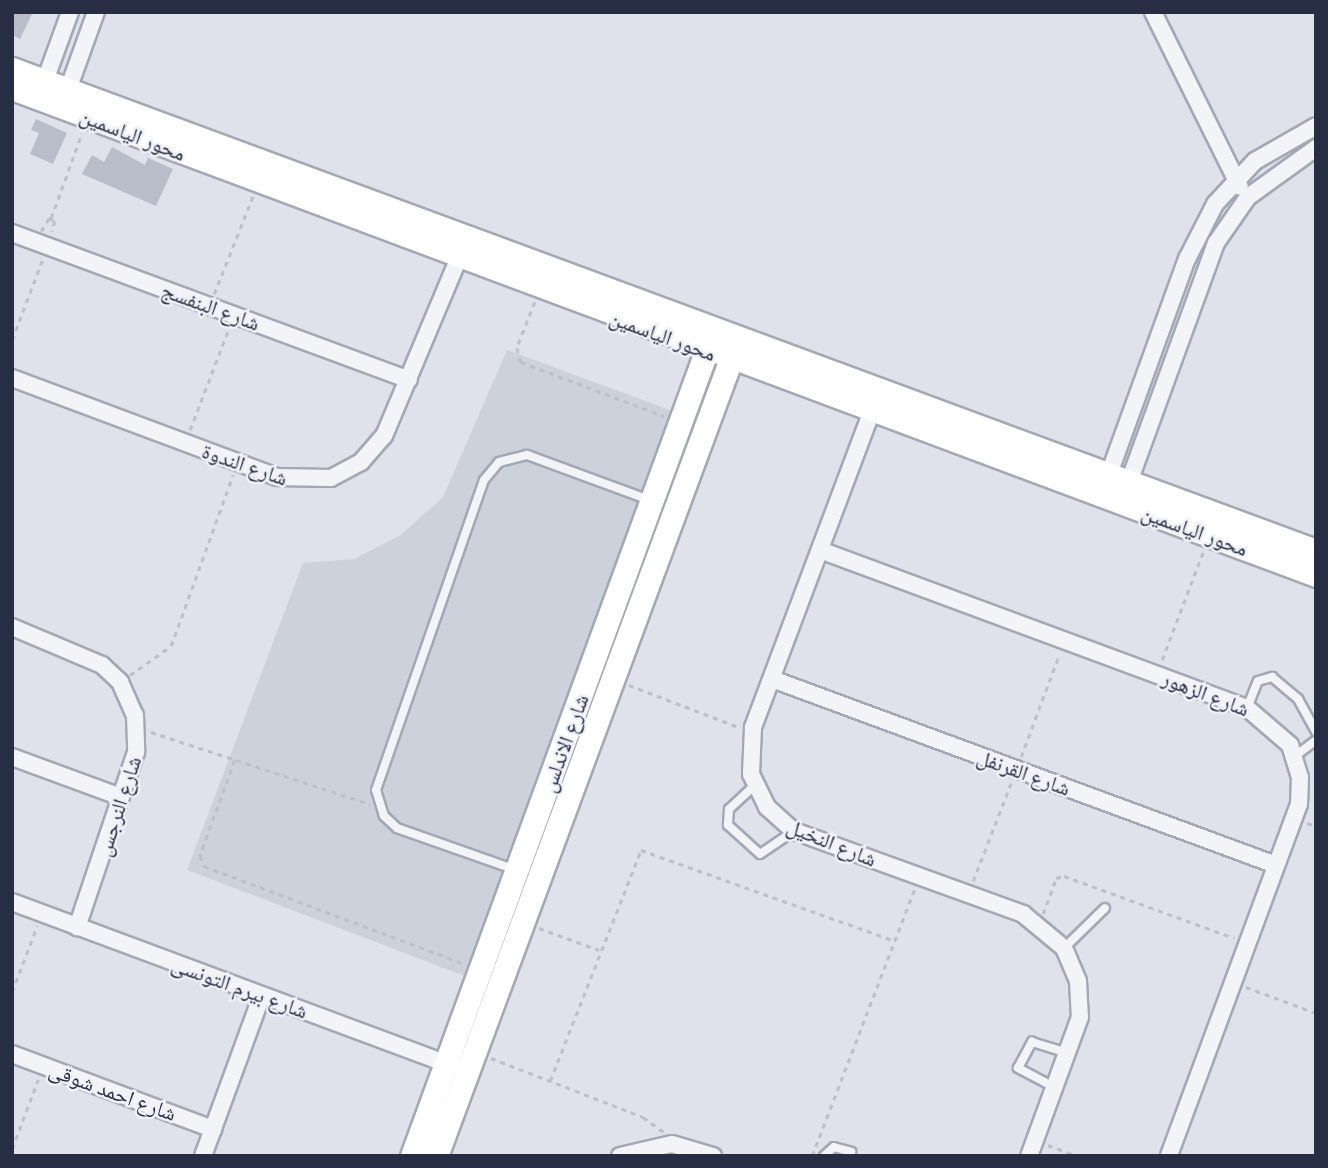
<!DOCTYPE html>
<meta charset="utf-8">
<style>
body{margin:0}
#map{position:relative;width:1328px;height:1168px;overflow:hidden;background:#dfe2ea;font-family:"IBM Plex Sans","Noto Naskh Arabic",sans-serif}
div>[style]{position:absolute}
.built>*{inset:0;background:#cdd1dc}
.building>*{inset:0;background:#b9bdca}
.path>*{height:2.5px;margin-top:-1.25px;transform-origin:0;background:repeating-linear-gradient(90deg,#bdc0c9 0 5px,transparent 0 10px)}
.roads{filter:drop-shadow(2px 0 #a4a8b4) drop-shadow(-2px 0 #a4a8b4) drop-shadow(0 2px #a4a8b4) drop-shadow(0 -2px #a4a8b4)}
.lane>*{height:8px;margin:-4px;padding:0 4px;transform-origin:4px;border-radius:4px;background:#f2f4f8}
.street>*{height:16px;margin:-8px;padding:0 8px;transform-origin:8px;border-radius:8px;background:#f2f4f8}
.secondary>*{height:23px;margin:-11.5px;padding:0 11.5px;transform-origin:11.5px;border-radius:11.5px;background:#fff}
span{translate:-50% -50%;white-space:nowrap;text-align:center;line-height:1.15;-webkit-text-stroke:5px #eff1f7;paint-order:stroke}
.street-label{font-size:21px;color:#272d42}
.frame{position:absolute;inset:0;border:14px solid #272d42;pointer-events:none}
</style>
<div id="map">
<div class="built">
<div style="clip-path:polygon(507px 350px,700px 421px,488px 985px,187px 870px,303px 563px,354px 559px,401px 535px,443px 497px)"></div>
</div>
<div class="building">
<div style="clip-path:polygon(12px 12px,33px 12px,20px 39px,12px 35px)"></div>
<div style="clip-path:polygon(36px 119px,67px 133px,53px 164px,30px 154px,39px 133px,31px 130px)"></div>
<div style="clip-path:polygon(112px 147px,145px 165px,148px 158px,173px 169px,156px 206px,82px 174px,92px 155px,104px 162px)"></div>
</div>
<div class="path">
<div style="left:51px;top:218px;width:90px;rotate:-70deg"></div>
<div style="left:41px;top:231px;width:15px;rotate:-58deg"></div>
<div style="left:49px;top:218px;width:7px;rotate:27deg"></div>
<div style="left:55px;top:221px;width:11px;rotate:105deg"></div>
<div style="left:214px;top:294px;width:105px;rotate:-68.3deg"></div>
<div style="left:535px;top:302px;width:49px;rotate:111.4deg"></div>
<div style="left:517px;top:348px;width:15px;rotate:74deg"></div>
<div style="left:521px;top:362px;width:153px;rotate:20.7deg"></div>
<div style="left:12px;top:340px;width:88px;rotate:-69.3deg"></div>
<div style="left:190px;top:430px;width:109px;rotate:-69.1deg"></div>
<div style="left:1162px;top:660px;width:116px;rotate:-69.2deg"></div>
<div style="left:130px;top:675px;width:50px;rotate:-35.3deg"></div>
<div style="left:171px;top:646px;width:182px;rotate:-70.1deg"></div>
<div style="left:629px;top:685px;width:120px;rotate:21deg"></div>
<div style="left:151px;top:732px;width:231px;rotate:18.2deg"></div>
<div style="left:1021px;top:757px;width:109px;rotate:-69.6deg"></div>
<div style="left:235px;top:760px;width:102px;rotate:110deg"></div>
<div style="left:200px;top:856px;width:11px;rotate:68deg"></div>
<div style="left:204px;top:866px;width:279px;rotate:20.6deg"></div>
<div style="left:1307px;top:823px;width:9px;rotate:18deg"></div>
<div style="left:973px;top:881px;width:105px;rotate:-68.8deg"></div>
<div style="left:1043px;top:914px;width:38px;rotate:-70deg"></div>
<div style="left:1056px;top:878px;width:8px;rotate:-14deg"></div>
<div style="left:1064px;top:876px;width:181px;rotate:20deg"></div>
<div style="left:539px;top:928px;width:64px;rotate:20.1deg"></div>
<div style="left:1246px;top:987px;width:75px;rotate:20.4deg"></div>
<div style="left:12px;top:992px;width:71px;rotate:-69.3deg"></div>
<div style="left:491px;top:1058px;width:163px;rotate:21.2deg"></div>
<div style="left:643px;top:1117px;width:26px;rotate:36deg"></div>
<div style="left:550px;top:1081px;width:248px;rotate:-68.5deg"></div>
<div style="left:641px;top:850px;width:270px;rotate:19.7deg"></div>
<div style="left:1048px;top:1145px;width:30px;rotate:21deg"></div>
<div style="left:12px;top:1149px;width:74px;rotate:-69.4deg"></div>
<div style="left:812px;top:1156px;width:287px;rotate:-69deg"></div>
</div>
<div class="roads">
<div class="lane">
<div style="left:1247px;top:708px;width:29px;rotate:-68deg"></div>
<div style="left:1258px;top:681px;width:15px;rotate:-16deg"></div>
<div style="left:1272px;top:677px;width:34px;rotate:40deg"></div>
<div style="left:1298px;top:699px;width:38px;rotate:61deg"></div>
<div style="left:1295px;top:756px;width:26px;rotate:-37deg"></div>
<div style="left:755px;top:785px;width:35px;rotate:137deg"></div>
<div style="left:729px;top:809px;width:16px;rotate:94deg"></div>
<div style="left:728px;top:825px;width:43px;rotate:42.2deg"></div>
<div style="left:760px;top:854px;width:41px;rotate:-34.1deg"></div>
<div style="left:516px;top:870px;width:126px;rotate:-160.6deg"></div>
<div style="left:397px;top:828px;width:18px;rotate:-137deg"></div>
<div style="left:384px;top:816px;width:27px;rotate:-107deg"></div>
<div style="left:376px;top:790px;width:328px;rotate:-70.8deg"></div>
<div style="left:484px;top:480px;width:23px;rotate:-50deg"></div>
<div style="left:499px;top:462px;width:29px;rotate:-14deg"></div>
<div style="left:527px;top:455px;width:130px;rotate:20.2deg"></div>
<div style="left:1064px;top:948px;width:57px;rotate:-44.3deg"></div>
<div style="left:1054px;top:1087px;width:41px;rotate:-152.2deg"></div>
<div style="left:1018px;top:1068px;width:30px;rotate:-62deg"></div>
<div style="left:1032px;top:1042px;width:37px;rotate:17deg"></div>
<div style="left:824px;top:1156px;width:13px;rotate:-42deg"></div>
<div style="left:834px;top:1147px;width:18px;rotate:16deg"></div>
</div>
<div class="street">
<div style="left:1153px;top:12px;width:195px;rotate:63.6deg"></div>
<div style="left:42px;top:89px;width:82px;rotate:-70deg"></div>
<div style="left:65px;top:98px;width:91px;rotate:-70.2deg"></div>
<div style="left:12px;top:233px;width:423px;rotate:20.3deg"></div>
<div style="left:12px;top:378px;width:283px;rotate:20.5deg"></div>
<div style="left:277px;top:477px;width:54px;rotate:1.1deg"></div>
<div style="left:331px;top:478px;width:34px;rotate:-28deg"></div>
<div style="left:361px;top:462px;width:35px;rotate:-49deg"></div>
<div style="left:384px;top:436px;width:204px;rotate:-67.2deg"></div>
<div style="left:876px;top:400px;width:350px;rotate:110.6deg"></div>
<div style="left:753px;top:728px;width:46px;rotate:92.5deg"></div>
<div style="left:751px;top:774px;width:37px;rotate:64deg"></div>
<div style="left:767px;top:807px;width:36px;rotate:42deg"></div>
<div style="left:794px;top:831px;width:244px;rotate:19.9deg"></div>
<div style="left:1023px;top:914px;width:53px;rotate:39.7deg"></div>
<div style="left:1064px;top:948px;width:36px;rotate:67deg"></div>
<div style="left:1078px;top:981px;width:36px;rotate:87deg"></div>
<div style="left:1080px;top:1017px;width:148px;rotate:110.1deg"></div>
<div style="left:1109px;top:474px;width:229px;rotate:-70.1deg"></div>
<div style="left:1187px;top:259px;width:62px;rotate:-63deg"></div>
<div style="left:1215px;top:204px;width:59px;rotate:-47.1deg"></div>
<div style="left:1255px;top:161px;width:70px;rotate:-29.8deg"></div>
<div style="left:1129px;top:482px;width:254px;rotate:-70deg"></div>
<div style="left:1216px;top:243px;width:56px;rotate:-55.2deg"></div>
<div style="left:1248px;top:197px;width:84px;rotate:-35.8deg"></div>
<div style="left:820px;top:550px;width:455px;rotate:20.3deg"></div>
<div style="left:1247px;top:708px;width:57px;rotate:40.7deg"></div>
<div style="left:1290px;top:745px;width:34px;rotate:73deg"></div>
<div style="left:1300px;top:777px;width:27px;rotate:92deg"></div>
<div style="left:1299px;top:804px;width:375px;rotate:110.3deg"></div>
<div style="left:12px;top:627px;width:98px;rotate:22.9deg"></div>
<div style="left:102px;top:665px;width:25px;rotate:43deg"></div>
<div style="left:120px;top:682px;width:36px;rotate:66deg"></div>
<div style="left:135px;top:715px;width:37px;rotate:88deg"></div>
<div style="left:136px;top:752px;width:185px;rotate:108.6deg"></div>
<div style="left:772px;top:679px;width:537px;rotate:20.26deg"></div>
<div style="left:12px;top:757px;width:116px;rotate:20.2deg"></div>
<div style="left:12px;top:902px;width:471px;rotate:20.4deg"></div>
<div style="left:12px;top:1054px;width:215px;rotate:20.5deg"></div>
<div style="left:203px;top:1156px;width:171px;rotate:-69.9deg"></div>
<div style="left:620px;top:1156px;width:53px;rotate:-13deg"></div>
<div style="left:672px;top:1144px;width:43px;rotate:16.3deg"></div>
</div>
<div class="secondary">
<div style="left:12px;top:69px;width:1390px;rotate:20.29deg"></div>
<div style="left:12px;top:88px;width:1392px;rotate:20.48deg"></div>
<div style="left:412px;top:1156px;width:871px;rotate:-69.92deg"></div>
<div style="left:436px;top:1156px;width:862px;rotate:-69.69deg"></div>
</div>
</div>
<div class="street-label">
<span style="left:133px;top:134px;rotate:21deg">محور الياسمين</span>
<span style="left:211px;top:306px;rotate:20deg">شارع البنفسج</span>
<span style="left:663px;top:335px;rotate:20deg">محور الياسمين</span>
<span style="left:245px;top:464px;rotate:19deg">شارع الندوة</span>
<span style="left:1195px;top:530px;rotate:20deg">محور الياسمين</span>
<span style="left:1206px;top:693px;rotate:21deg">شارع الزهور</span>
<span style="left:564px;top:743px;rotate:-70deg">شارع الاندلس</span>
<span style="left:1024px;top:772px;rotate:20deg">شارع القرنفل</span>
<span style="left:118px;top:806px;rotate:-72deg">شارع النرجس</span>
<span style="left:832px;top:842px;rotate:22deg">شارع النخيل</span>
<span style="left:240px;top:987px;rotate:20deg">شارع بيرم التونسى</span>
<span style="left:113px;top:1091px;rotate:20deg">شارع احمد شوقى</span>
</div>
<div class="frame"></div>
</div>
